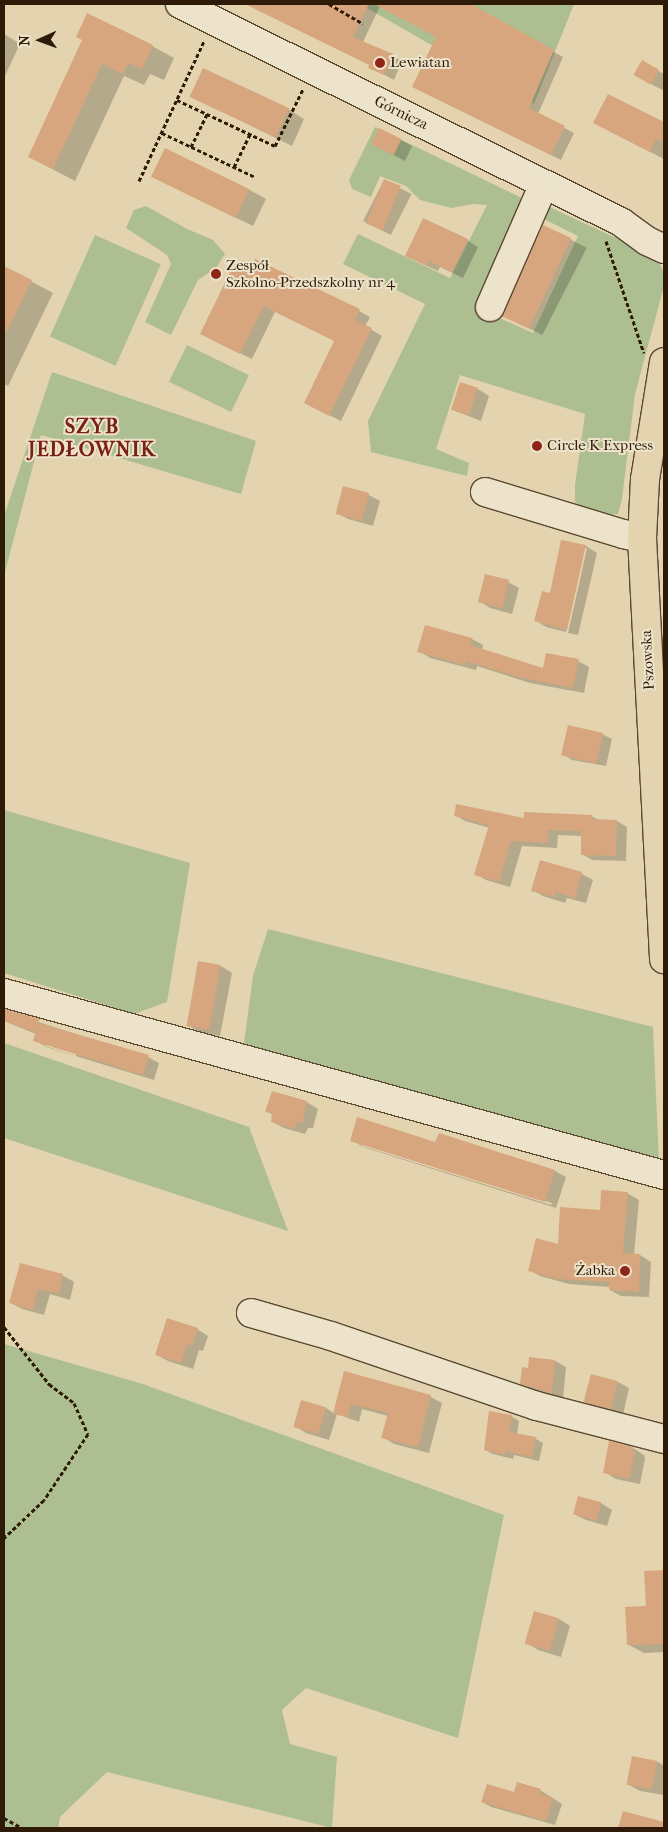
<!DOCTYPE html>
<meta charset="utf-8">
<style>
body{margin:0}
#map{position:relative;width:668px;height:1832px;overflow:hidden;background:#e3d4af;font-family:"IM FELL French Canon",serif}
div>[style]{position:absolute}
.green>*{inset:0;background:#adbe90;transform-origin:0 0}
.shadow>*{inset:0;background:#0003;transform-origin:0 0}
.building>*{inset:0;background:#d7a67e;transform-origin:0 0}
.path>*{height:3px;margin-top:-1.5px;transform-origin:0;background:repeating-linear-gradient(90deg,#2d1a07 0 4px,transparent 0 6.5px)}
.roads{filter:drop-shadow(1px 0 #5a4831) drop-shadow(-1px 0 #5a4831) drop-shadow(0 1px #5a4831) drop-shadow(0 -1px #5a4831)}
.minor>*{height:28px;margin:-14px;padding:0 14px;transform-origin:14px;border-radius:14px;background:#ede3cb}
.major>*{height:28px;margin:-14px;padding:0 14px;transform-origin:14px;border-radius:14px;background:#e3d4af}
.dots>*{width:14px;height:14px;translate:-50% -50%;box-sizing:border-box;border:2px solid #ede3cb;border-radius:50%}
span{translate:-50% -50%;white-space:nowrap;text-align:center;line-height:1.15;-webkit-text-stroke:4px #ede3cb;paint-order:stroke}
.poi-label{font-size:15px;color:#2d1a07}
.left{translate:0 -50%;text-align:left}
.right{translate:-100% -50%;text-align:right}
.street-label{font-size:15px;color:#2d1a07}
.district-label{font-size:20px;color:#7a1f14;font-weight:700;letter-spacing:1px}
.frame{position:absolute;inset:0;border:5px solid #2d1a07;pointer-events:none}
.north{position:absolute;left:15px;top:15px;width:50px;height:50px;-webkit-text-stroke:4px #ede3cb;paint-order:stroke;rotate:268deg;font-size:14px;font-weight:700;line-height:20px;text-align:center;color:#2d1a07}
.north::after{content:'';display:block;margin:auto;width:18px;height:22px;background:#2d1a07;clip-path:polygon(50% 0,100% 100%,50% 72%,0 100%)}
</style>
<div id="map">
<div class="green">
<div style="clip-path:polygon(360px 4px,574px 4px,534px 104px)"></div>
<div style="clip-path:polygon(375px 127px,530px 202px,482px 310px,533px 333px,578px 236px,542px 218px,547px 206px,642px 250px,658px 260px,664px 274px,664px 286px,635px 394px,622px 499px,618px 514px,605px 515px,587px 511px,575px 502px,575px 485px,585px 414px,460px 375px,436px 449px,469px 463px,467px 476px,371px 452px,368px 421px,425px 304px,343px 264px,358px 234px,450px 278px,487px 205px,473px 204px,451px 208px,420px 200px,406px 186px,380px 176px,371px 197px,352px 189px,349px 180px)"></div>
<div style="clip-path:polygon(146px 206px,187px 229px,213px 240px,225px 254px,216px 268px,198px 280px,171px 335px,145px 322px,171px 264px,167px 255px,126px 228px,134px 210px)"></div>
<div style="left:95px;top:235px;width:72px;height:111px;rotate:24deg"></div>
<div style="left:187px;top:345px;width:69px;height:41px;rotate:26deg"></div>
<div style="clip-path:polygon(52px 372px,256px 441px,241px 494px,41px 435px,4px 576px,4px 516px)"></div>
<div style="clip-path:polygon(4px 810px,190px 863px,167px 1002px,134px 1014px,4px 973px)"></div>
<div style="clip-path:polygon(268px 929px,653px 1027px,659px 1164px,250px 1054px,244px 1043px,253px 976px)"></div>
<div style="clip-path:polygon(4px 1043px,249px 1127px,288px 1231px,4px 1138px)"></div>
<div style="clip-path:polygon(4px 1344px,143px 1384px,504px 1515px,458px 1738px,306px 1688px,282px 1710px,290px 1744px,337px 1757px,332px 1828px,107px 1772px,60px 1817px,58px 1828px,4px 1828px)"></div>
</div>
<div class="shadow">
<div style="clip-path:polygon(246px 4px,317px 4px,341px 16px,347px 4px,467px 4px,563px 57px,538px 114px,574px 133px,561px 160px,423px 92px,438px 37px,380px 6px,363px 42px,402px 61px,394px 80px,370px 67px,371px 65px)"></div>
<div style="clip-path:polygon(4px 34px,20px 44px,4px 78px)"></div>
<div style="clip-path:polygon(84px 40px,152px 46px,174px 58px,164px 80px,150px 74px,144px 85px,124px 76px,75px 181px,29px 157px)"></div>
<div style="clip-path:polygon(642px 62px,664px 74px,664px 91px,635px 75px)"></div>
<div style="clip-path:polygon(191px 96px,288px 109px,304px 119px,292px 146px)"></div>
<div style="clip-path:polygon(608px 96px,664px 124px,664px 159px,611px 132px)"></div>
<div style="clip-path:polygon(401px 140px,412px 146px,405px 161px,372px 144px)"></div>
<div style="clip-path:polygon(153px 177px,250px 190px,266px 199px,253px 226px)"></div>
<div style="left:384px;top:180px;width:31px;height:46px;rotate:27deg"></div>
<div style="left:544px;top:226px;width:48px;height:98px;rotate:27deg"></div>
<div style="clip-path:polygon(467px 240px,478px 247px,463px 278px,440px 267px,438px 271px,418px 262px)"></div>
<div style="clip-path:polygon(4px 267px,53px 293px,8px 386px,4px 384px)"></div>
<div style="clip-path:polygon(251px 272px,359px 311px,370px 317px,365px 326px,382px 336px,341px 421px,317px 409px,335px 341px,275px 312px,252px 359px,212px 340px)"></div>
<div style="clip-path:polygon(478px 389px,489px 396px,481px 421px,453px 410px)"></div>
<div style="clip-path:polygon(344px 488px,369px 495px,380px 501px,373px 526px,348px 519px,337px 513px)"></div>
<div style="clip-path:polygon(562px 541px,586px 546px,597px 553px,578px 635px,568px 633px,587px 548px,584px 548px,566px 632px,546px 627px,535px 620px,543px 593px,551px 595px)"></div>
<div style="clip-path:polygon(508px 582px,519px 588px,512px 614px,490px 608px,479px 601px)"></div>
<div style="clip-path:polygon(426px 626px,472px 639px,483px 645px,482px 650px,544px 670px,578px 661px,589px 667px,584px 693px,530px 683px,477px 666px,476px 670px,430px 658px,419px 651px)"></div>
<div style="clip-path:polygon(602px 734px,612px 739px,606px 766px,572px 760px,563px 754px)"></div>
<div style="clip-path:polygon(455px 815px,525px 819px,591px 816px,599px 820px,617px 821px,627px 827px,626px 861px,592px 860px,582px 854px,582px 836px,558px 835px,557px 848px,522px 846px,510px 887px,486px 880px,476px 874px,490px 828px,465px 821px)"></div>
<div style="clip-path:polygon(541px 862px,582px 874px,593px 880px,586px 903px,567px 898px,565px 903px,543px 896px,532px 890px)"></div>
<div style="clip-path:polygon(199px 962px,221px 966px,232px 973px,220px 1036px,200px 1032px,189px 1026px)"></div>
<div style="clip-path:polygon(evenodd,4px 1011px,148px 1057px,159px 1063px,154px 1080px,46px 1047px,35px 1040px,36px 1034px,4px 1021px,4px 1011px,45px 1043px,76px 1053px,76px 1056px,45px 1046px,45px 1043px)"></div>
<div style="clip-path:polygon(272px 1093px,307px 1102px,318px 1109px,313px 1128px,308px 1128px,305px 1134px,284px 1128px,273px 1122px,273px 1115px,266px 1111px)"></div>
<div style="clip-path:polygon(evenodd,439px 1134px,555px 1171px,566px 1177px,556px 1208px,363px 1147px,352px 1140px,436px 1143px,439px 1134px,362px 1143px,552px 1203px,551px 1205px,362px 1146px,362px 1143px)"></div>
<div style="clip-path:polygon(627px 1193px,639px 1200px,634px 1255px,640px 1255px,651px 1262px,649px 1297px,621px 1296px,610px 1290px,610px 1287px,569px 1284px,540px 1276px,529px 1270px,601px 1211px)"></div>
<div style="clip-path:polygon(62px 1275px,74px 1282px,70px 1300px,50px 1294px,44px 1315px,22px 1309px,11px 1303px)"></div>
<div style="clip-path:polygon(197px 1329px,208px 1336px,203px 1351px,199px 1350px,193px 1369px,168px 1361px,157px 1355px)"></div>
<div style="clip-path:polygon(555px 1361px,566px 1367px,563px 1398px,533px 1390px,521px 1383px)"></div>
<div style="clip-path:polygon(344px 1372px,431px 1397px,442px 1403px,429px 1453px,394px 1444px,383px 1437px,388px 1416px,362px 1409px,359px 1422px,337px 1414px,329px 1440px,306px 1433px,295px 1426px,326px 1408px,335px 1414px)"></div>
<div style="clip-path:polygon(618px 1382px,629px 1388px,623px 1415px,597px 1408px,586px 1402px)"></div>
<div style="clip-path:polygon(511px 1416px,519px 1421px,517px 1435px,536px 1439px,543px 1443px,539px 1461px,514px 1455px,513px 1459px,493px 1454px,485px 1450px)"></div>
<div style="clip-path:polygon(610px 1442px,633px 1448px,644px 1455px,645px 1459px,640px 1484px,616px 1479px,605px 1472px)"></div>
<div style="clip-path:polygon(579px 1497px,601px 1503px,612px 1510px,607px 1526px,586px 1520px,574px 1514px)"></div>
<div style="clip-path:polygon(664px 1571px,664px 1652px,644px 1653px,629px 1645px,647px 1607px,646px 1572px)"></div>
<div style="clip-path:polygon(535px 1613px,559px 1619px,570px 1626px,561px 1657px,538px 1650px,527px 1643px)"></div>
<div style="clip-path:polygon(658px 1762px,664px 1766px,664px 1795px,640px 1791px,629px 1785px)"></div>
<div style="clip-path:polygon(540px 1790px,562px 1804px,555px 1825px,491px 1807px,482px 1802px)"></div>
</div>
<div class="building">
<div style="clip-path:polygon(245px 4px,369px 4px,353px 37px,393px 54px,384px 75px,368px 68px,369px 65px)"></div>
<div style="clip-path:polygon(374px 4px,471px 4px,554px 50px,529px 108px,565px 126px,551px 155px,412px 87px,436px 37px)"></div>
<div style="clip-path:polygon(87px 13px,153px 45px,142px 69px,128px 63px,123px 74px,102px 64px,53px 169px,28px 157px,82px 40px,76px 37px)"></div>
<div style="left:642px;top:60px;width:20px;height:17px;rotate:30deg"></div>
<div style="left:203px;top:68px;width:95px;height:32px;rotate:25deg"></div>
<div style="clip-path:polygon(608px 94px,664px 122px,664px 143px,656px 139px,650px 152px,593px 123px)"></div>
<div style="left:379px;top:128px;width:25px;height:18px;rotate:26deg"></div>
<div style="left:165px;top:148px;width:94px;height:32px;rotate:26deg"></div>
<div style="left:384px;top:179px;width:18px;height:48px;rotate:22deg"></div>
<div style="clip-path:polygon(423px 218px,468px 239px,452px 272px,428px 261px,427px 266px,405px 256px)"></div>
<div style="left:543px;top:225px;width:31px;height:100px;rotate:25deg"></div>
<div style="clip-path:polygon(255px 259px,360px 309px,355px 320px,372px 328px,329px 416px,304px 403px,334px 341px,264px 306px,240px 354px,200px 334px,235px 262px,250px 270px)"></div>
<div style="clip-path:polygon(4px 266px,32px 280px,4px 337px)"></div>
<div style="left:460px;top:382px;width:19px;height:29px;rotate:18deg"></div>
<div style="left:343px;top:486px;width:27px;height:29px;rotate:15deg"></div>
<div style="clip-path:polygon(561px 540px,586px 545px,567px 630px,534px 621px,542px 591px,550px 593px)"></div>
<div style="left:485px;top:574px;width:25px;height:29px;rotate:14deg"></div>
<div style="clip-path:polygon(425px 625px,472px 638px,470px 645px,543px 668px,546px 653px,579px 659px,573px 688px,518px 677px,466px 661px,465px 665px,417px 652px)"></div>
<div style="left:568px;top:725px;width:36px;height:31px;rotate:13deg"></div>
<div style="clip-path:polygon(456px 804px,524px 818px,524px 812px,592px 815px,592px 819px,617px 820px,616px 856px,581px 855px,581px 831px,548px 830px,547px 843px,511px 841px,499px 882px,474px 875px,489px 825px,454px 816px)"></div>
<div style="clip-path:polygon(540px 860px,582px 872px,575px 898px,556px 892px,554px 897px,531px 891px)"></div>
<div style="left:198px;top:961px;width:23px;height:66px;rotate:10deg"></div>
<div style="clip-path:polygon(4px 1009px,40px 1019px,38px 1023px,149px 1055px,143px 1075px,33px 1041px,37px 1027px,35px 1032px,4px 1021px)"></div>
<div style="clip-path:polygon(272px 1091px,307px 1101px,302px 1123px,297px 1122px,294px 1129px,271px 1122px,272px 1113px,265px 1112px)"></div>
<div style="clip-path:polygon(357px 1117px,435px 1142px,439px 1133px,555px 1170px,545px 1202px,350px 1141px)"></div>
<div style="clip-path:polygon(601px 1190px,628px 1192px,623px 1253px,640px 1254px,639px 1292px,609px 1290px,609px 1282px,557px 1279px,528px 1271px,536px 1238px,558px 1244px,560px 1207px,600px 1210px)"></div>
<div style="clip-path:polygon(20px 1263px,63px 1274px,59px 1294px,38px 1289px,33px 1310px,9px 1303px)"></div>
<div style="clip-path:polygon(167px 1318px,198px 1328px,192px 1346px,187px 1344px,181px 1363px,155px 1355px)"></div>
<div style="clip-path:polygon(529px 1357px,555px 1360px,552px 1393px,520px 1384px,522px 1367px,528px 1368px)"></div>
<div style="clip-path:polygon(344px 1371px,431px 1395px,418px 1447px,381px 1438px,388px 1413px,351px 1404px,348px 1417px,333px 1414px)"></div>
<div style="left:591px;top:1374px;width:28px;height:29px;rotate:15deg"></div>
<div style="left:301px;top:1400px;width:26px;height:28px;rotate:16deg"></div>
<div style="clip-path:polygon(489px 1411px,512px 1415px,509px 1432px,536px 1437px,532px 1457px,506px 1451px,505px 1455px,484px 1450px)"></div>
<div style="clip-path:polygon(609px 1441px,633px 1447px,632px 1451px,635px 1452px,629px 1479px,603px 1473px)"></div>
<div style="left:578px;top:1496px;width:24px;height:19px;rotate:15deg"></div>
<div style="clip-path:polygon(664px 1570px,664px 1644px,627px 1645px,625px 1607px,646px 1606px,644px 1571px)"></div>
<div style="left:534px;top:1611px;width:26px;height:34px;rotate:16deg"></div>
<div style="left:632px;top:1756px;width:26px;height:29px;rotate:11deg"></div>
<div style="clip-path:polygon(517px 1782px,541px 1789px,539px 1793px,553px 1798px,546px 1821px,481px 1802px,487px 1784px,514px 1792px)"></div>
<div style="clip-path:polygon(623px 1811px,664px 1822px,664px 1828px,618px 1828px)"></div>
</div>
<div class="path">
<div style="left:329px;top:4px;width:39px;rotate:30deg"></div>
<div style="left:177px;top:100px;width:108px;rotate:25.1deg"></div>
<div style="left:275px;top:146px;width:64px;rotate:-63.8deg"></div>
<div style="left:162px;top:133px;width:103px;rotate:25.3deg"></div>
<div style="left:191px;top:147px;width:37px;rotate:-64deg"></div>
<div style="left:234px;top:167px;width:37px;rotate:-64deg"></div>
<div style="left:139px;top:181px;width:154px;rotate:-65.1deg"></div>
<div style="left:606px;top:241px;width:118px;rotate:71.3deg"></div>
<div style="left:4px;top:1327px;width:73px;rotate:51.7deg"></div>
<div style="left:49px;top:1384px;width:31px;rotate:37deg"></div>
<div style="left:74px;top:1403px;width:34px;rotate:66deg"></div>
<div style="left:88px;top:1434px;width:79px;rotate:123.7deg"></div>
<div style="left:44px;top:1500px;width:55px;rotate:136.5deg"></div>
<div style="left:4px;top:1818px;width:21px;rotate:29deg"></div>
</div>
<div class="roads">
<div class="minor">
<div style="left:180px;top:4px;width:492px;rotate:26.3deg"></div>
<div style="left:621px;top:222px;width:32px;rotate:36deg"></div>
<div style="left:647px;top:241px;width:19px;rotate:25deg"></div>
<div style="left:490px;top:307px;width:134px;rotate:-66.3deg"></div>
<div style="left:485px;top:492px;width:144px;rotate:16.9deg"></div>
<div style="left:623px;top:534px;width:19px;rotate:12deg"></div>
<div style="left:4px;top:993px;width:685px;rotate:15.42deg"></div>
<div style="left:251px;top:1313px;width:83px;rotate:16deg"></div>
<div style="left:331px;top:1336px;width:218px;rotate:18.8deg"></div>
<div style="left:537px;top:1406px;width:131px;rotate:14.6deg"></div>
</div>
<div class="major">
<div style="left:664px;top:362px;width:119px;rotate:99.2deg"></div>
<div style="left:645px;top:479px;width:59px;rotate:92.9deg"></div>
<div style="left:642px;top:538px;width:422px;rotate:87deg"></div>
</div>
</div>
<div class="dots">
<div style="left:380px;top:63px;background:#8f2418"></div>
<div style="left:216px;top:274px;background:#8f2418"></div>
<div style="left:537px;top:446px;background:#8f2418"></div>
<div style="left:625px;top:1271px;background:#8f2418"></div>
</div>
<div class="poi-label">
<span class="left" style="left:390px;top:63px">Lewiatan</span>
<span class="left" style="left:226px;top:274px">Zespół<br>Szkolno-Przedszkolny nr 4</span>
<span class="left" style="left:547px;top:446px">Circle K Express</span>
<span class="right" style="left:615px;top:1271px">Żabka</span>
</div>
<div class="street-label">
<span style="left:401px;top:113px;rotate:26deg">Górnicza</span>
<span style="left:648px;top:660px;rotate:-93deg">Pszowska</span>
</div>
<div class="district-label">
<span style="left:92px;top:438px">SZYB<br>JEDŁOWNIK</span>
</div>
<div class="frame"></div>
<div class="north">N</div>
</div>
